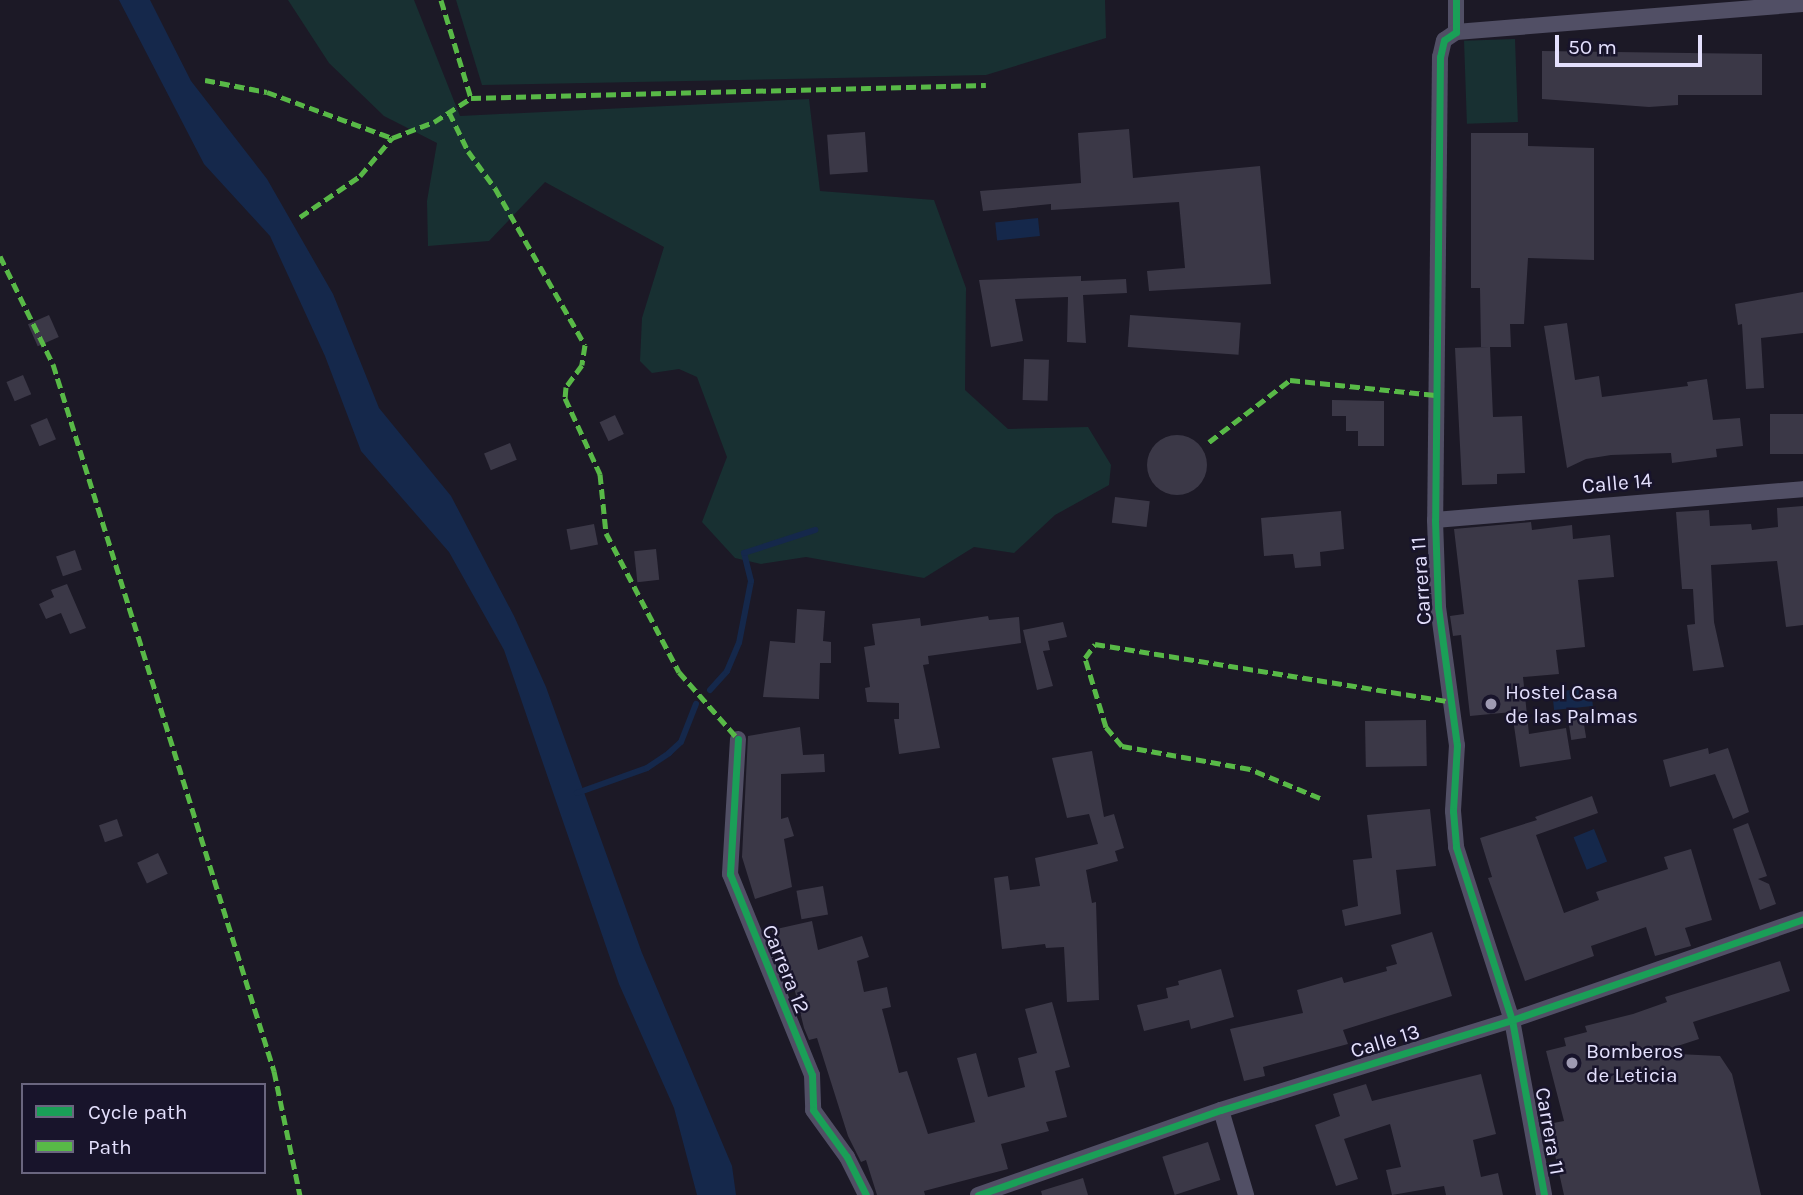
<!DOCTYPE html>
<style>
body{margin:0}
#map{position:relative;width:1803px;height:1195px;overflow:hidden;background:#1c1926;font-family:Karla,sans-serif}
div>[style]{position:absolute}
.green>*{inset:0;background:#183032;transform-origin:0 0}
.water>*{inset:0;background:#15284b;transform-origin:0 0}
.stream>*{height:6px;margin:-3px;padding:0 3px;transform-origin:3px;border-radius:3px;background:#15284b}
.building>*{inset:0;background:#3b3847;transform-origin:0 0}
.round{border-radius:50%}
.minor>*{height:16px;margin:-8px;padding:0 8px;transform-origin:8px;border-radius:8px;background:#514f65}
.quiet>*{height:5px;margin-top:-2.5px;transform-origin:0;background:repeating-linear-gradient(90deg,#58b947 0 10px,transparent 0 15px)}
.cycleway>*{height:7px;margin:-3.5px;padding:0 3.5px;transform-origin:3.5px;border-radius:3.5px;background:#1a9f57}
.dots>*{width:19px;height:19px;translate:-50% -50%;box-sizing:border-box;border:4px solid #18142b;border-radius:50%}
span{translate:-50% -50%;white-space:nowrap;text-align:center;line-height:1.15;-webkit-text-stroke:5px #18142b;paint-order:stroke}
.street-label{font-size:21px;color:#e4e0fd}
.poi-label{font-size:21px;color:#e4e0fd}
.left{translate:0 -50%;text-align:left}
.legend{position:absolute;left:21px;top:1083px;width:245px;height:91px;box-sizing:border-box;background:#18142b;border:2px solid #6a667f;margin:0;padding:9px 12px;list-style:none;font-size:21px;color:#e4e0fd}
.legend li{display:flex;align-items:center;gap:14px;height:35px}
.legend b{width:35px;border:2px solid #6a667f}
.scale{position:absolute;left:1555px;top:35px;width:147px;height:32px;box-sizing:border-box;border:4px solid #e4e0fd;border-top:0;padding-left:9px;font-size:21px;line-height:24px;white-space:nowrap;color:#e4e0fd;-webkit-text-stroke:5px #18142b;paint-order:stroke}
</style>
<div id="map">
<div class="green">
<div style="clip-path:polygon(288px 0,414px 0,460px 116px,809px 99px,820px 191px,934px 200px,966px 288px,965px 390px,1008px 429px,1088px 427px,1111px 465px,1109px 485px,1055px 515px,1014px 553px,974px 547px,924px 578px,806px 557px,761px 564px,735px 558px,702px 522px,727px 457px,697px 377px,679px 369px,652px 373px,640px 361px,642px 318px,664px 247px,545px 182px,489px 241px,428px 246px,427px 201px,437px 143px,384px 116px,329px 63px)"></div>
<div style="clip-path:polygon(456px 0,1105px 0,1106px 38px,986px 75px,482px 85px)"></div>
<div style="left:1515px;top:39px;width:83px;height:51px;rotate:88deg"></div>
</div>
<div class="water">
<div style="clip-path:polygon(119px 0,150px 0,191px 81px,267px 179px,333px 294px,379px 408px,451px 496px,514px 616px,546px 687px,642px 953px,732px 1166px,736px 1195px,697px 1195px,674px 1108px,619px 984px,504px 650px,449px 552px,361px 451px,325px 356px,270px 236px,204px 164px)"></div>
<div style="left:1038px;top:218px;width:18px;height:43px;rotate:84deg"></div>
<div style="left:1591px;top:688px;width:18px;height:39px;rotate:84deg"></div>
<div style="left:1594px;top:829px;width:35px;height:22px;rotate:68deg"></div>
</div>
<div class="stream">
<div style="left:710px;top:690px;width:25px;rotate:-48deg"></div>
<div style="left:727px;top:671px;width:30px;rotate:-67deg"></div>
<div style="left:739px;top:643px;width:63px;rotate:-79deg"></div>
<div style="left:751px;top:581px;width:29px;rotate:-104deg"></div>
<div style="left:744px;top:553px;width:75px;rotate:-17.9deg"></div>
<div style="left:577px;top:793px;width:74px;rotate:-19.7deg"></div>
<div style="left:647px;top:768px;width:27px;rotate:-34deg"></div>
<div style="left:669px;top:753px;width:16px;rotate:-43deg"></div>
<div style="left:681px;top:742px;width:41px;rotate:-68.5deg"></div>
</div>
<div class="building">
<div style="clip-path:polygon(1542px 51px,1762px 54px,1762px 95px,1678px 95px,1678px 105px,1649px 107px,1542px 99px)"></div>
<div style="clip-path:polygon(1129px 129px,1133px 178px,1260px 166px,1271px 284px,1149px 291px,1147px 271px,1185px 268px,1179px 202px,1051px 210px,1051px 204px,983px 211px,980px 191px,1081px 183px,1078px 133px)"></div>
<div style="left:865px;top:132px;width:40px;height:38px;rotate:86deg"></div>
<div style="clip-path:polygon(1471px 133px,1528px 133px,1528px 146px,1594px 148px,1594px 260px,1528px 258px,1524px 324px,1510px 324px,1511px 347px,1490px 347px,1493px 417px,1522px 416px,1525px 473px,1497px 474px,1497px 484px,1462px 485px,1455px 348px,1489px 347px,1481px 347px,1480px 288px,1471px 288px)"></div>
<div style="clip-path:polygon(1081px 276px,1081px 281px,1126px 279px,1127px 293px,1083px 295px,1086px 343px,1067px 342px,1068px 297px,1015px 299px,1023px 341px,991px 347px,979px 280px)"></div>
<div style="clip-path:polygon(1803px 292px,1803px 333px,1761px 338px,1764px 388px,1746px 389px,1742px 324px,1738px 325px,1735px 304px)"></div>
<div style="left:49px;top:315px;width:24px;height:23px;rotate:66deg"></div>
<div style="left:1130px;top:315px;width:111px;height:32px;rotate:4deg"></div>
<div style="clip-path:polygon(1567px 323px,1575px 380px,1599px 376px,1602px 397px,1688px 386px,1687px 382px,1707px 379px,1713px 420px,1740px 418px,1743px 446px,1716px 449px,1717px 457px,1672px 463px,1671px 453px,1611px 455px,1586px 459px,1567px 468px,1544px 326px)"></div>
<div style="left:1024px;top:359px;width:25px;height:41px;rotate:2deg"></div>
<div style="left:23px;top:375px;width:21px;height:18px;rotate:67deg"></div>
<div style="clip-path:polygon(1332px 400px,1384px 401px,1384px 446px,1358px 446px,1358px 431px,1346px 431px,1346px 416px,1332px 416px)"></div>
<div style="left:1803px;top:414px;width:40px;height:33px;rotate:90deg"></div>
<div style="left:615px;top:415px;width:21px;height:17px;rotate:65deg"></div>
<div style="left:47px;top:418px;width:23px;height:18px;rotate:67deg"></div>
<div class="round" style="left:1147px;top:435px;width:60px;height:60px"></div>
<div style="left:510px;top:443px;width:18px;height:28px;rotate:68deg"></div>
<div style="left:1115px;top:497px;width:35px;height:26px;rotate:7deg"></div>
<div style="clip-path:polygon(1803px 506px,1803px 625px,1786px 627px,1777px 561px,1711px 565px,1714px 622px,1724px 667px,1693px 671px,1687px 625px,1695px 624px,1693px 589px,1682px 589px,1676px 512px,1709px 510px,1710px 526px,1751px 524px,1752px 530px,1778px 527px,1777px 508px)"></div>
<div style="clip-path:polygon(1341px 511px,1344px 549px,1320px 552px,1321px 566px,1295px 568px,1293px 554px,1264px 556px,1261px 518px)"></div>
<div style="clip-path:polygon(1531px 522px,1532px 530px,1572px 525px,1573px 539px,1610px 535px,1614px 577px,1578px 580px,1585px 647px,1556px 650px,1559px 674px,1523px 677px,1529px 734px,1566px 728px,1571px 759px,1520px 767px,1512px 712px,1470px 716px,1461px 635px,1453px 636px,1450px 616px,1464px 614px,1454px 529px)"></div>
<div style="left:594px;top:524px;width:21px;height:28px;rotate:79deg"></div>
<div style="left:656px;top:549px;width:31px;height:22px;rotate:84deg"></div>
<div style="left:75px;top:550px;width:21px;height:20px;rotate:71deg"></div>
<div style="clip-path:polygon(67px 584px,86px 628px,70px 634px,61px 613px,46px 619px,39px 604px,54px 597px,51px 590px)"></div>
<div style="clip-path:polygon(797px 609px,825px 611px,823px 641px,831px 642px,831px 663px,820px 663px,819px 699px,763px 697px,770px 641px,795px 643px)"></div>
<div style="clip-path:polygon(988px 616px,989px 620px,1019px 617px,1021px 643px,928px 656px,929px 664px,923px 665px,940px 748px,899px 754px,894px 719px,899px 719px,899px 703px,867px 702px,865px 688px,870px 687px,864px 647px,875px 645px,872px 624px,920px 618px,921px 626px)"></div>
<div style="clip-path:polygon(1063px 622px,1067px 637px,1048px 641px,1050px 650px,1043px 651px,1053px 686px,1037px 690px,1023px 630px)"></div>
<div style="left:1583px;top:718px;width:20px;height:15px;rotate:81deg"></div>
<div style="left:1426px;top:720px;width:46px;height:61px;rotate:89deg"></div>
<div style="clip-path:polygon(800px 727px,803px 755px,824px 754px,825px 772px,781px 774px,781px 819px,788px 817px,794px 836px,784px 839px,792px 887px,755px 899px,742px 857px,748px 736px)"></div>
<div style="clip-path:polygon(1708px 748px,1709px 754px,1728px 748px,1749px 812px,1733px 819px,1715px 774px,1670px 787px,1663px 760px)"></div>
<div style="clip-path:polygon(1092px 751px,1104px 817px,1114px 814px,1124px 848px,1115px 851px,1118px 861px,1086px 870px,1092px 903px,1096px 902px,1099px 1000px,1067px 1002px,1064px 947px,1046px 948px,1045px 944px,1002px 949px,994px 878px,1008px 876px,1010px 890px,1040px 886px,1035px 858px,1098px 844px,1089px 814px,1067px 818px,1052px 758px)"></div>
<div style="clip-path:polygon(1592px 796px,1598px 813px,1536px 835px,1564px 913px,1599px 900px,1596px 892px,1668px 869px,1664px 857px,1691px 849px,1712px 920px,1685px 928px,1691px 946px,1655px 956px,1646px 927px,1591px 946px,1594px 956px,1525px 981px,1488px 878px,1492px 877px,1480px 838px,1537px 820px,1535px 817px)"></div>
<div style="clip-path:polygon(1430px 809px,1436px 866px,1396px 870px,1401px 914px,1345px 926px,1342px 910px,1358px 906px,1353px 860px,1372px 858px,1367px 815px)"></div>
<div style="left:117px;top:819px;width:18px;height:19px;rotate:71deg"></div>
<div style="clip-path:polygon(1748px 823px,1767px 876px,1758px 879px,1769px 884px,1776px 904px,1760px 910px,1733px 829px)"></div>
<div style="left:158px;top:853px;width:23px;height:23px;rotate:65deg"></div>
<div style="left:823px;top:886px;width:29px;height:27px;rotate:80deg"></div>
<div style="clip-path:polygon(812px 921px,818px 950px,862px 936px,869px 957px,857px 961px,864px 992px,887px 987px,891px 1007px,882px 1009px,899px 1073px,907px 1071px,928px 1134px,975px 1122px,957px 1058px,976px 1053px,988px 1097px,1025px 1087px,1018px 1058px,1037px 1053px,1025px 1009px,1052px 1002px,1070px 1067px,1055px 1071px,1067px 1117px,1046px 1122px,1049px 1131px,1001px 1144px,1008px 1169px,924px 1191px,925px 1195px,877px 1195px,866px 1160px,861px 1162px,848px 1136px,817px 1038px,809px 1040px,804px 1028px,791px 975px,782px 974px,772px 930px)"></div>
<div style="clip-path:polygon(1432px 932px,1452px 996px,1343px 1030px,1348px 1044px,1263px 1067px,1265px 1076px,1244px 1081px,1230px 1029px,1303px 1013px,1297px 990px,1342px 977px,1344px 983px,1387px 971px,1386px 967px,1397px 964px,1391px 945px)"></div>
<div style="clip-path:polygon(1780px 961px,1790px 991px,1693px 1022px,1699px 1039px,1656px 1053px,1720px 1056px,1732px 1074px,1761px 1195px,1564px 1195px,1548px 1124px,1564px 1121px,1546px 1051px,1566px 1046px,1564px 1038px,1587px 1032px,1585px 1026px,1633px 1014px,1667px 1002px,1665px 997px)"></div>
<div style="clip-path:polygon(1221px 969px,1234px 1017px,1191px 1029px,1189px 1020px,1144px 1031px,1137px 1005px,1168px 998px,1166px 988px,1179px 985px,1178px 981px)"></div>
<div style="clip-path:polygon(1481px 1074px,1496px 1134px,1473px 1140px,1481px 1177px,1498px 1173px,1503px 1195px,1446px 1195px,1444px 1186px,1392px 1195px,1386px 1170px,1401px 1167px,1390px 1124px,1344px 1139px,1358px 1179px,1336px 1186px,1315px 1125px,1340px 1116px,1333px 1094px,1366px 1084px,1372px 1101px)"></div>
<div style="left:1208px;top:1142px;width:40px;height:48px;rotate:72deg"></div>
<div style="clip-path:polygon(1083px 1178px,1088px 1195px,1042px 1195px,1041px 1191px)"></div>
</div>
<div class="minor">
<div style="left:1456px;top:0;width:32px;rotate:90deg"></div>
<div style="left:1456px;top:32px;width:14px;rotate:146deg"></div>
<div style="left:1444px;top:40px;width:17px;rotate:103deg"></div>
<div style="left:1440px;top:57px;width:463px;rotate:90.6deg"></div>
<div style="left:1435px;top:520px;width:87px;rotate:88deg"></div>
<div style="left:1438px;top:607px;width:139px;rotate:82.2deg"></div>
<div style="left:1457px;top:745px;width:66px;rotate:93.5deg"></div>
<div style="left:1453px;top:811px;width:36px;rotate:85deg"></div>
<div style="left:1456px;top:847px;width:182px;rotate:72.1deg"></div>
<div style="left:1512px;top:1020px;width:178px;rotate:79.6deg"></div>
<div style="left:1456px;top:32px;width:348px;rotate:-4.6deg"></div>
<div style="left:1435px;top:520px;width:369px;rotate:-4.8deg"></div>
<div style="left:738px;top:739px;width:135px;rotate:93.4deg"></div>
<div style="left:730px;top:874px;width:217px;rotate:67.8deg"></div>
<div style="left:812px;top:1075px;width:35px;rotate:88deg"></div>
<div style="left:813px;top:1110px;width:58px;rotate:54.1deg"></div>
<div style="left:847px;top:1157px;width:42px;rotate:63.4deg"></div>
<div style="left:1221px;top:1110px;width:89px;rotate:73.6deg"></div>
<div style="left:978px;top:1195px;width:257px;rotate:-19.3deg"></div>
<div style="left:1221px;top:1110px;width:305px;rotate:-17.2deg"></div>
<div style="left:1512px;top:1020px;width:308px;rotate:-19.1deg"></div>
</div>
<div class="quiet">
<div style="left:441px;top:0;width:102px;rotate:73deg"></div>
<div style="left:471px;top:98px;width:515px;rotate:-1.45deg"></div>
<div style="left:205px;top:80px;width:63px;rotate:11deg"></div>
<div style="left:267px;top:92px;width:133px;rotate:20.2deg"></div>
<div style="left:392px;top:138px;width:45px;rotate:-20.9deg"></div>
<div style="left:434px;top:122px;width:44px;rotate:-33deg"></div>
<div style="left:449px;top:112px;width:43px;rotate:64deg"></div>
<div style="left:468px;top:151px;width:46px;rotate:53.9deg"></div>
<div style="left:495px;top:188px;width:181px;rotate:60.2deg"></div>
<div style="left:585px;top:345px;width:20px;rotate:99deg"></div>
<div style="left:582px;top:365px;width:27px;rotate:126deg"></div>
<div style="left:566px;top:387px;width:11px;rotate:95deg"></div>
<div style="left:565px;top:398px;width:84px;rotate:65.3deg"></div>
<div style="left:600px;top:474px;width:59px;rotate:84.2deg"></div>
<div style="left:606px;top:533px;width:157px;rotate:62.3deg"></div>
<div style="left:679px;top:672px;width:89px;rotate:48.6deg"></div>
<div style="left:300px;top:217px;width:73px;rotate:-34.3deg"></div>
<div style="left:360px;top:176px;width:50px;rotate:-49.9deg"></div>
<div style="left:0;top:256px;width:120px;rotate:63.9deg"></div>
<div style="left:53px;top:364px;width:741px;rotate:72.64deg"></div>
<div style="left:274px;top:1071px;width:127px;rotate:78.2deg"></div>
<div style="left:1209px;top:442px;width:102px;rotate:-37.4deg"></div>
<div style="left:1290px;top:380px;width:146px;rotate:5.9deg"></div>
<div style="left:1320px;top:798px;width:76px;rotate:-157.5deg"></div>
<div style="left:1250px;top:769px;width:130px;rotate:-169.8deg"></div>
<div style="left:1122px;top:746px;width:25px;rotate:-130deg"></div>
<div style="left:1106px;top:727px;width:72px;rotate:-106.9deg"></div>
<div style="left:1085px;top:658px;width:17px;rotate:-54deg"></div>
<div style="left:1095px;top:644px;width:362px;rotate:9.2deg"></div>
</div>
<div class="cycleway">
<div style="left:1456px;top:0;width:32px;rotate:90deg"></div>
<div style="left:1456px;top:32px;width:14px;rotate:146deg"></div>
<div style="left:1444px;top:40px;width:17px;rotate:103deg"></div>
<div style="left:1440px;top:57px;width:463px;rotate:90.6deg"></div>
<div style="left:1435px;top:520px;width:87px;rotate:88deg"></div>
<div style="left:1438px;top:607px;width:139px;rotate:82.2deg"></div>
<div style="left:1457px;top:745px;width:66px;rotate:93.5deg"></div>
<div style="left:1453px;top:811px;width:36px;rotate:85deg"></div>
<div style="left:1456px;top:847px;width:182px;rotate:72.1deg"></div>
<div style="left:1512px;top:1020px;width:178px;rotate:79.6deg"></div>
<div style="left:738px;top:739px;width:135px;rotate:93.4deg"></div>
<div style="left:730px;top:874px;width:217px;rotate:67.8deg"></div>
<div style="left:812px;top:1075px;width:35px;rotate:88deg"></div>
<div style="left:813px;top:1110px;width:58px;rotate:54.1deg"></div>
<div style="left:847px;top:1157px;width:42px;rotate:63.4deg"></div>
<div style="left:978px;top:1195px;width:257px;rotate:-19.3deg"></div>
<div style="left:1221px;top:1110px;width:305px;rotate:-17.2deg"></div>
<div style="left:1512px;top:1020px;width:308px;rotate:-19.1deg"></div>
</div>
<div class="dots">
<div style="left:1491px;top:704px;background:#9e9ab2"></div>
<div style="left:1572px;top:1063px;background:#9e9ab2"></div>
</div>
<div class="street-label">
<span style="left:1617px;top:483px;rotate:-5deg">Calle 14</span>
<span style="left:1421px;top:581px;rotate:-94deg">Carrera 11</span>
<span style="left:786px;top:969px;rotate:68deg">Carrera 12</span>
<span style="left:1385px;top:1041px;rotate:-17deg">Calle 13</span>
<span style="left:1550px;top:1131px;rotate:80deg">Carrera 11</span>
</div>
<div class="poi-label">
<span class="left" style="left:1505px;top:704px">Hostel Casa<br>de las Palmas</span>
<span class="left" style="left:1586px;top:1063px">Bomberos<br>de Leticia</span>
</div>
<ul class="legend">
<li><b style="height:9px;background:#1a9f57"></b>Cycle path</li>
<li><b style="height:9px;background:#58b947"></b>Path</li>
</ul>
<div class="scale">50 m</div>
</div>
